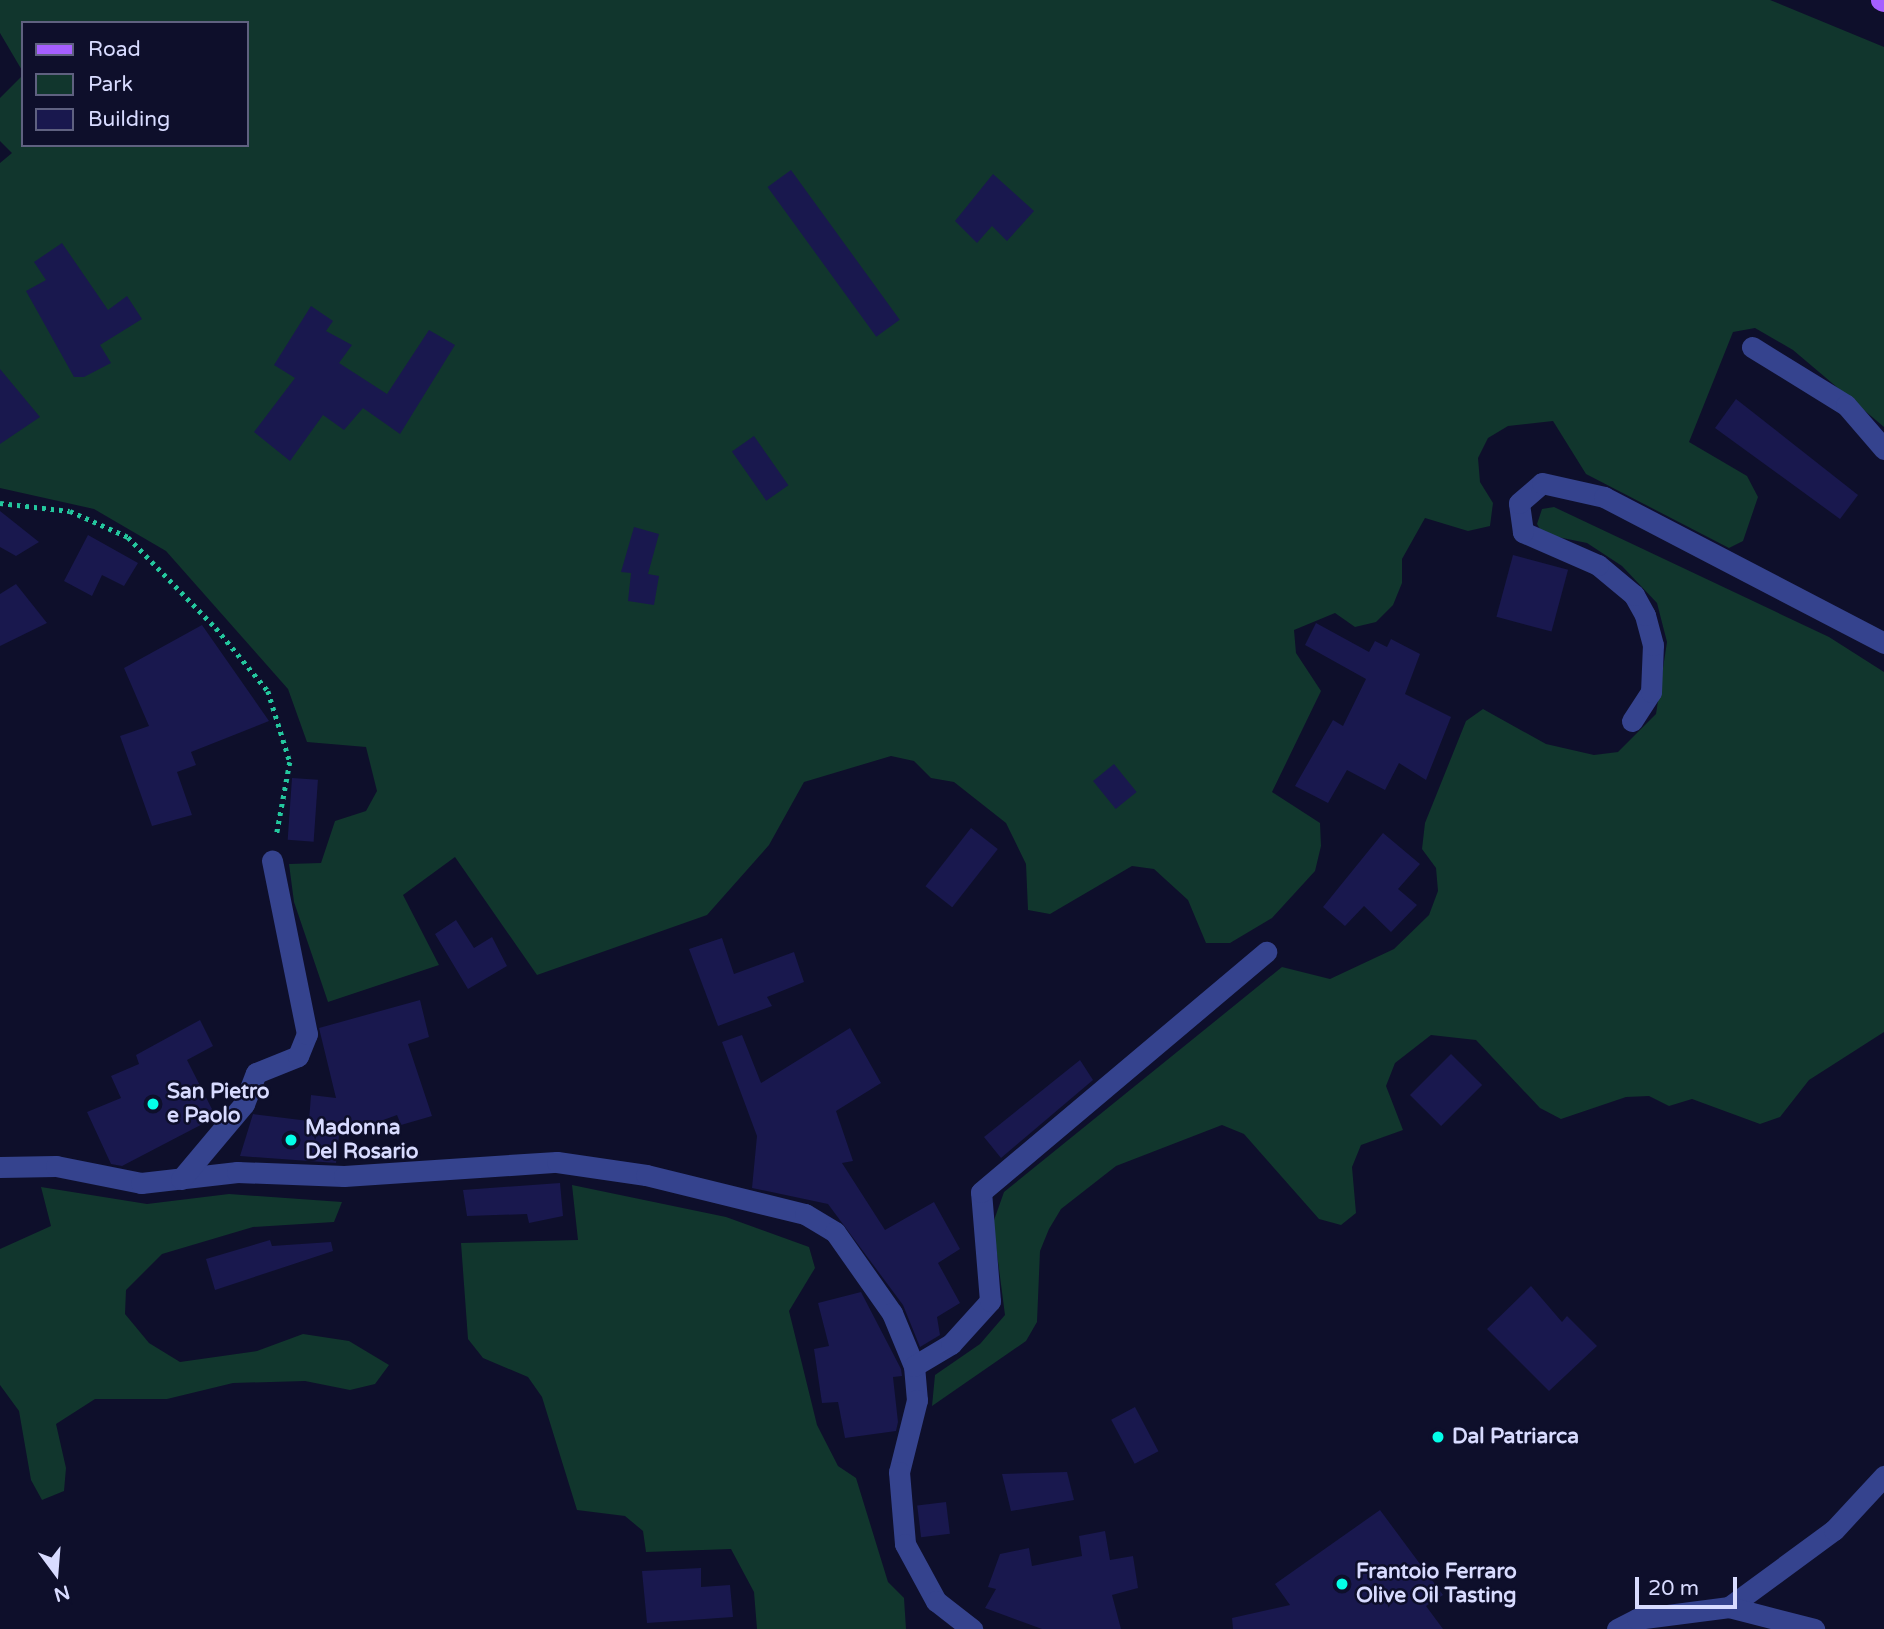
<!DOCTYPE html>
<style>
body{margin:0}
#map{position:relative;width:1884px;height:1629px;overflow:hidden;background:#0e0f2b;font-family:"Varela Round",sans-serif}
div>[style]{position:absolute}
.green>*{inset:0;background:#11362d}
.building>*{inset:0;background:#19184e;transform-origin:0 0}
.path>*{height:4.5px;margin-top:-2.25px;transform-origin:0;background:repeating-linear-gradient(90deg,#24c79e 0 3.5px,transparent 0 8.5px)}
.minor>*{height:21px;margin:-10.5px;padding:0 10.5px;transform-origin:10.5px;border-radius:10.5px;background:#35438e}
.major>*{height:21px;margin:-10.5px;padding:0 10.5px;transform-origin:10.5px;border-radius:10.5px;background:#a55fff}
.dots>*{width:19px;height:19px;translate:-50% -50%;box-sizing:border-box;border:4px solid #0e0f2b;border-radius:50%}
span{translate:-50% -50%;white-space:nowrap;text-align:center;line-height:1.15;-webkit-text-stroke:5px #0e0f2b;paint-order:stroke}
.poi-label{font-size:21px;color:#d8dbff;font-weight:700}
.left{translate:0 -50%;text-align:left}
.legend{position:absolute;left:21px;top:21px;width:228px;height:126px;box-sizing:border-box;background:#0e0f2b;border:2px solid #5f6180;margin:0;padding:9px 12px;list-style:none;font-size:21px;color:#d8dbff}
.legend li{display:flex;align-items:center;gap:14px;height:35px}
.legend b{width:35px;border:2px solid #5f6180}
.north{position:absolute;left:21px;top:1538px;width:70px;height:70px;-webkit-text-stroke:5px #0e0f2b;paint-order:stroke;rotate:164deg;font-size:19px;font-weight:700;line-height:28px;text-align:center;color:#d8dbff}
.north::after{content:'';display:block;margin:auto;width:24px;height:32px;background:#d8dbff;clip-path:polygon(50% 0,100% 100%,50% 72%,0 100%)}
.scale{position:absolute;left:1635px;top:1577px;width:102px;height:32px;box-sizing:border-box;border:4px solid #d8dbff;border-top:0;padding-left:9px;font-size:21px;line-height:24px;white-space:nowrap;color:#d8dbff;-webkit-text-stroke:5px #0e0f2b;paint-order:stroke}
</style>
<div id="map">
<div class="green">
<div style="clip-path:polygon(0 0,1770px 0,1884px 47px,1884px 427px,1793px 350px,1755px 328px,1733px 332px,1689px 442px,1747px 476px,1758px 497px,1743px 541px,1729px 548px,1586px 474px,1553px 421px,1508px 426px,1488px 438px,1478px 458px,1480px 482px,1493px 503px,1490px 526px,1468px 531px,1425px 518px,1402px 559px,1402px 583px,1393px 605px,1376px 622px,1355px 627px,1335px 613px,1294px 630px,1296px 653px,1321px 691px,1272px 792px,1320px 823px,1321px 846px,1315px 871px,1272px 918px,1230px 943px,1206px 943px,1188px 900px,1154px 869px,1132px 866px,1050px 914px,1028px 910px,1026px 864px,1006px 823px,954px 782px,931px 778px,914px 761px,891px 756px,804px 782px,769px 845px,707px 915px,537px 975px,455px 857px,403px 895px,439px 965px,328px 1002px,294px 902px,289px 864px,321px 863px,335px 821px,366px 811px,377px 791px,366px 747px,307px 742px,288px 689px,166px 551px,94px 509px,0 488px,0 163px,12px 153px,0 141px,0 98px,23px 75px,23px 145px,247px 145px,247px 23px,23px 23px,23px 72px,0 33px)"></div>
<div style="clip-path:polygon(1554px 507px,1829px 637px,1884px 672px,1884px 1032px,1809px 1080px,1780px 1117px,1760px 1124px,1692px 1099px,1669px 1106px,1649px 1096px,1626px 1097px,1561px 1119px,1540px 1108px,1476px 1040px,1431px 1035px,1395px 1063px,1386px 1086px,1403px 1130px,1361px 1145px,1352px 1167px,1356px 1213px,1341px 1225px,1319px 1219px,1244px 1134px,1222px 1125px,1116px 1166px,1061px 1209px,1049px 1229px,1040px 1251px,1037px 1322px,1026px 1341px,932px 1406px,935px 1375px,980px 1344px,1005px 1315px,993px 1223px,1004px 1192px,1282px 967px,1330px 979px,1394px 949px,1429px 915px,1438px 891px,1436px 868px,1422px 849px,1425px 823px,1466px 721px,1483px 709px,1546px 744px,1594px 755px,1618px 752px,1656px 714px,1667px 642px,1657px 603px,1622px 566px,1587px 543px,1543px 534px,1537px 524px,1542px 509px)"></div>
<div style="clip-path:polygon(572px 1185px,726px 1217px,809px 1247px,815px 1268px,789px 1311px,817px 1425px,838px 1466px,856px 1478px,888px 1582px,904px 1598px,906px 1629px,757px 1629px,754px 1592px,731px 1549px,646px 1552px,643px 1531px,625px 1516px,577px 1510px,542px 1397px,528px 1377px,483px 1358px,468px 1339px,461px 1243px,578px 1240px)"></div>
<div style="clip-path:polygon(41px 1187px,147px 1204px,229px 1194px,342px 1202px,334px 1222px,253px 1227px,162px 1254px,126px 1290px,125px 1314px,149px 1343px,180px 1362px,257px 1351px,303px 1334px,349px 1341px,389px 1365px,375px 1384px,350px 1390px,305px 1381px,233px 1383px,167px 1399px,95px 1399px,56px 1424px,66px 1468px,64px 1491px,42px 1500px,31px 1480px,19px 1411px,0 1385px,0 1249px,51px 1226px)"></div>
</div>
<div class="building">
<div style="left:791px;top:170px;width:185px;height:29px;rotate:54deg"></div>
<div style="clip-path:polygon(993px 174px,1034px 211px,1007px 241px,992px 226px,977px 243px,955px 221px)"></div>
<div style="clip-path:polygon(62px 243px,108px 310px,127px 296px,142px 319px,100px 345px,111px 363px,84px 377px,74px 377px,26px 291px,46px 280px,34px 262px)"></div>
<div style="clip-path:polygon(311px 306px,333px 321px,326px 331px,352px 345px,339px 363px,387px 394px,429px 330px,455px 345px,400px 434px,363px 408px,344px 430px,323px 415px,290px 461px,254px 432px,295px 378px,274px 365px)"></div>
<div style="clip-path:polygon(0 369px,40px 417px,0 444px)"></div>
<div style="clip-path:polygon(1736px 399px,1858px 495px,1840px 519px,1715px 428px)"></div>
<div style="left:754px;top:436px;width:60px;height:27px;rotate:55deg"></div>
<div style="clip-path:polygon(0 511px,39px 542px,16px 556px,0 547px)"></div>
<div style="clip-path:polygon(634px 527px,659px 534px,648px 574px,659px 576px,654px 605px,628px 601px,631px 573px,621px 572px)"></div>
<div style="clip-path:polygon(88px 535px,138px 563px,124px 586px,102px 575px,92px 596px,64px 581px)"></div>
<div style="left:1513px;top:555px;width:57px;height:64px;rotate:15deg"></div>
<div style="clip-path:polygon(16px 584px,47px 623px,0 646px,0 594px)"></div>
<div style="clip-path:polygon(1316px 623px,1369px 652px,1375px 641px,1387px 647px,1391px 639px,1420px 654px,1405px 694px,1451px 717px,1426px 780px,1399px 763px,1385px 790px,1347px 770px,1328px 803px,1295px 786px,1333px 720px,1343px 726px,1366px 679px,1305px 645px)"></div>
<div style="clip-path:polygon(202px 625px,269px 721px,191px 752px,196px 765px,177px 772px,192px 815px,152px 826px,120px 736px,149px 726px,124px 668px)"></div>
<div style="left:1114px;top:764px;width:36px;height:27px;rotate:51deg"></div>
<div style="left:292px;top:778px;width:26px;height:62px;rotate:4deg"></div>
<div style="left:971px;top:828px;width:34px;height:74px;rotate:38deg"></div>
<div style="clip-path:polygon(1383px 833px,1420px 864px,1398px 889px,1417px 905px,1391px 932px,1364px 906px,1345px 926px,1323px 907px)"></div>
<div style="clip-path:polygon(456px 920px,474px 948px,492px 937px,507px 966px,468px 989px,435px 934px)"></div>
<div style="clip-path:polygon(722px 938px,734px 974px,794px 952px,804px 982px,767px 997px,772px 1006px,718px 1026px,689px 949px)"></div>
<div style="clip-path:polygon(420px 1000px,429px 1037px,408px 1044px,432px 1116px,401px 1125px,397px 1115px,339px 1136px,336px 1163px,240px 1156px,253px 1114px,309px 1121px,311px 1095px,336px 1098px,319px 1028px)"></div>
<div style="clip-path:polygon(200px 1020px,213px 1046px,187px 1060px,216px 1117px,122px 1166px,111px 1164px,87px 1112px,121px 1098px,111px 1076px,139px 1064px,136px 1055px)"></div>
<div style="clip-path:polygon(850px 1028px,881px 1083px,836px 1111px,853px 1161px,842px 1163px,885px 1230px,934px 1202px,960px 1249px,938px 1263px,960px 1303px,937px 1317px,940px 1335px,920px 1347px,903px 1305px,828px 1204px,752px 1188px,757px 1136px,722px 1042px,742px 1035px,761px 1083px)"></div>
<div style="left:1451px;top:1054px;width:44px;height:58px;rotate:45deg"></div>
<div style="clip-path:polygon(1080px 1060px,1093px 1080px,1001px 1158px,984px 1137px)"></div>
<div style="clip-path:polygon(560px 1183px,563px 1216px,529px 1223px,527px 1214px,467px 1216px,463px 1190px)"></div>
<div style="clip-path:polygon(270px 1240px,272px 1246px,331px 1242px,333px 1251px,215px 1290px,206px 1259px)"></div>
<div style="clip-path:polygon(1531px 1286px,1562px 1322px,1567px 1316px,1597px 1346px,1549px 1391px,1487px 1329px)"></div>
<div style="clip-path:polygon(861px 1292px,901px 1369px,902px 1376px,893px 1377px,898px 1422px,896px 1431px,845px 1438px,838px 1402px,822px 1403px,814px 1349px,829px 1346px,818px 1303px)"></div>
<div style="left:1135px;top:1407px;width:50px;height:27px;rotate:62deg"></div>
<div style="clip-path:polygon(1067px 1472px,1074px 1500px,1011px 1511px,1002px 1474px)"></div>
<div style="left:946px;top:1502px;width:32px;height:29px;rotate:83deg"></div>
<div style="clip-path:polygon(1380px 1510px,1443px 1595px,1426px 1606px,1443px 1629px,1233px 1629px,1232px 1618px,1290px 1605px,1275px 1584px)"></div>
<div style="clip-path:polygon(1105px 1531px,1110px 1560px,1133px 1556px,1138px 1588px,1112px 1595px,1121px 1629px,1042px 1629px,985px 1608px,996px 1589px,988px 1587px,1000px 1554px,1029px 1548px,1032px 1566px,1082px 1556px,1079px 1536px)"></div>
<div style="clip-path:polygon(701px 1568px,701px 1587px,730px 1585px,733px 1617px,647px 1623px,642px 1571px)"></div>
</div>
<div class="path">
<div style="left:0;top:503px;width:70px;rotate:6.5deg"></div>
<div style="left:70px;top:511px;width:64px;rotate:24.1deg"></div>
<div style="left:128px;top:537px;width:127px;rotate:46deg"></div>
<div style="left:216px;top:628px;width:82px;rotate:50.5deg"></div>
<div style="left:268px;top:691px;width:74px;rotate:72.8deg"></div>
<div style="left:290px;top:762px;width:72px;rotate:100.4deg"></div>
</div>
<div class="minor">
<div style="left:1752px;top:347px;width:110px;rotate:31.7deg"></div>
<div style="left:1846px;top:405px;width:58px;rotate:49.2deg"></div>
<div style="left:1632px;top:721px;width:35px;rotate:-57deg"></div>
<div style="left:1651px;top:692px;width:47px;rotate:-87.6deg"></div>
<div style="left:1653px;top:645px;width:31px;rotate:-105deg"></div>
<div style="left:1645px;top:615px;width:23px;rotate:-119deg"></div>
<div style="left:1634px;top:595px;width:47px;rotate:-140.2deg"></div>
<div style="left:1598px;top:565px;width:82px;rotate:-156.3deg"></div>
<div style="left:1523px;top:532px;width:29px;rotate:-98deg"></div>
<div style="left:1519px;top:503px;width:30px;rotate:-41deg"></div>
<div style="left:1542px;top:483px;width:64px;rotate:12.7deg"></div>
<div style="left:1604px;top:497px;width:316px;rotate:27.5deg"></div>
<div style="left:0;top:1167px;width:56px;rotate:-1deg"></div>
<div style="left:56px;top:1166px;width:87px;rotate:11.3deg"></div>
<div style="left:141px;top:1183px;width:97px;rotate:-6.5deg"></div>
<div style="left:237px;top:1172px;width:107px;rotate:2.1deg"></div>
<div style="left:344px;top:1176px;width:213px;rotate:-3.8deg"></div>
<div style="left:557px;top:1162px;width:90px;rotate:8.3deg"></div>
<div style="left:646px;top:1175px;width:164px;rotate:13.8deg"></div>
<div style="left:805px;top:1214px;width:35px;rotate:31deg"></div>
<div style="left:835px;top:1232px;width:99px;rotate:54.9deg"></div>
<div style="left:892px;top:1313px;width:57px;rotate:67.5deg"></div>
<div style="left:914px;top:1366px;width:34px;rotate:85deg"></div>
<div style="left:917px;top:1400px;width:74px;rotate:104deg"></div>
<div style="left:899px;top:1472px;width:72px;rotate:85.2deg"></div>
<div style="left:905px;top:1544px;width:65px;rotate:61.5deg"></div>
<div style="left:936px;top:1601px;width:46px;rotate:37.9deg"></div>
<div style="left:181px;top:1179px;width:98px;rotate:-50deg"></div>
<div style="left:244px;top:1104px;width:33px;rotate:-69deg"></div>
<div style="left:256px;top:1073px;width:45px;rotate:-22deg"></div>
<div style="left:298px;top:1056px;width:24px;rotate:-68deg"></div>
<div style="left:307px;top:1034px;width:177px;rotate:-101.4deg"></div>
<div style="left:914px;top:1366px;width:43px;rotate:-30.7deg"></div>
<div style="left:951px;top:1344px;width:58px;rotate:-47.8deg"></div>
<div style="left:990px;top:1301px;width:109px;rotate:-94.7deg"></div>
<div style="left:981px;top:1192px;width:373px;rotate:-40.1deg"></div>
<div style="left:1729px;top:1607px;width:130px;rotate:-36.3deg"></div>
<div style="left:1834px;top:1530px;width:74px;rotate:-47.2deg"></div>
<div style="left:1617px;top:1629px;width:22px;rotate:-27deg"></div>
<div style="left:1637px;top:1619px;width:93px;rotate:-7.4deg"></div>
<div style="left:1729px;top:1607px;width:88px;rotate:14.5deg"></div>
</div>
<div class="major">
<div style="left:1881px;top:0;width:3px;rotate:18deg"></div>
</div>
<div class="dots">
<div style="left:153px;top:1104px;background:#04ffe8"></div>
<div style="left:291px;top:1140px;background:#04ffe8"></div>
<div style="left:1438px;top:1437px;background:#04ffe8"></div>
<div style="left:1342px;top:1584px;background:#04ffe8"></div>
</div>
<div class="poi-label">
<span class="left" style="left:167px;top:1104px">San Pietro<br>e Paolo</span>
<span class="left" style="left:305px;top:1140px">Madonna<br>Del Rosario</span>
<span class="left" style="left:1452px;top:1437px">Dal Patriarca</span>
<span class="left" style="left:1356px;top:1584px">Frantoio Ferraro<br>Olive Oil Tasting</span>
</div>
<ul class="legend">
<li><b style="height:9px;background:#a55fff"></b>Road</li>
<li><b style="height:19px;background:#11362d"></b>Park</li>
<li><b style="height:19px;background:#19184e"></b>Building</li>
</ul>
<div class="north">N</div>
<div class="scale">20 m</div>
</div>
